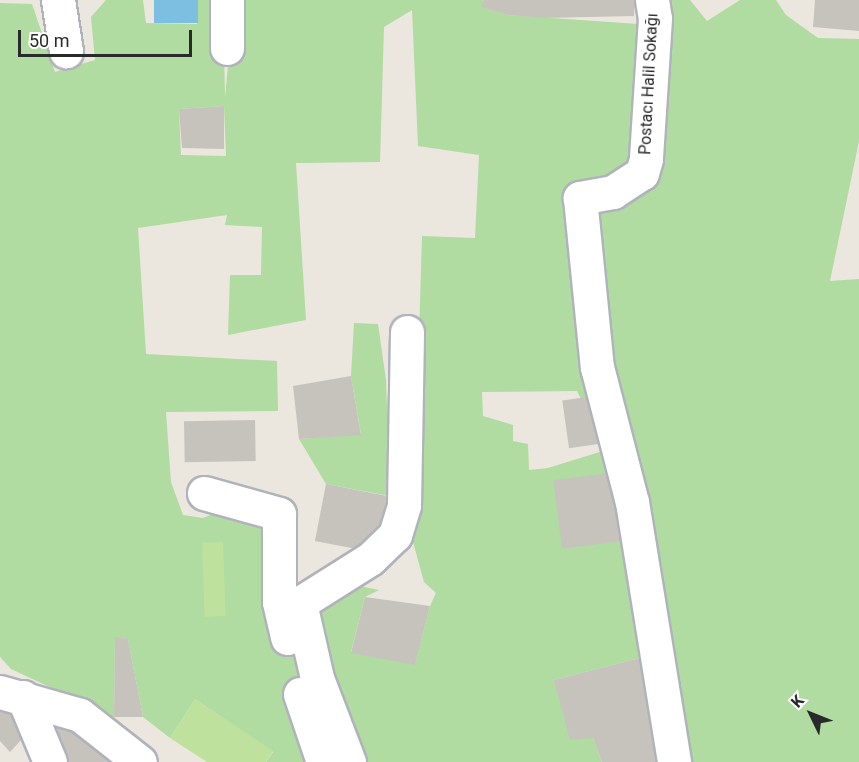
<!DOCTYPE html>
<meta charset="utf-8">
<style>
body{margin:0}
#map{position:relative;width:859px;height:762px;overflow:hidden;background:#ebe6de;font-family:Roboto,sans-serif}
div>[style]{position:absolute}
.green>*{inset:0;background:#b0dba1}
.pitch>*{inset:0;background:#bfe19e;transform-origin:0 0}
.water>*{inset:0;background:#7dbfe0;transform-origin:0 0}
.building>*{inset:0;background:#c6c3bd;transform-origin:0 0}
.roads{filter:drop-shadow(2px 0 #b1b3bc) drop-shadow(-2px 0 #b1b3bc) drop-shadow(0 2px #b1b3bc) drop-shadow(0 -2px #b1b3bc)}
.minor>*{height:33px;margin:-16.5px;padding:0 16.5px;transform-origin:16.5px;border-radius:16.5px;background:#fff}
span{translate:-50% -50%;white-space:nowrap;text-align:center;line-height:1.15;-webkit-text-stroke:4.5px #fff;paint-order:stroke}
.street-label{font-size:16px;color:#2a2a2a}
.north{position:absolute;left:781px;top:684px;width:60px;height:60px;-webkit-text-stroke:4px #fff;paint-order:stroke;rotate:313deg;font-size:16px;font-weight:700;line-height:24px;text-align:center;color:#2a2a2a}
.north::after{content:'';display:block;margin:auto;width:21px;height:27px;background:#2a2a2a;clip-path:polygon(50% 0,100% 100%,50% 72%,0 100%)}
.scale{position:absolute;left:18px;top:30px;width:174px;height:27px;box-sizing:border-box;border:3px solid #2a2a2a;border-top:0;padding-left:8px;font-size:18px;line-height:21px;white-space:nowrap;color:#2a2a2a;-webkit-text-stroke:4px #fff;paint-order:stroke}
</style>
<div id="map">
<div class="green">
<div style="clip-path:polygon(evenodd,106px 0,143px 0,146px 23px,197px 24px,198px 0,223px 0,225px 98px,234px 0,484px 0,482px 7px,508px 15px,638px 24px,643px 0,690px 0,707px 21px,740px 0,776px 0,786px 15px,818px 38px,859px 39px,859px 141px,830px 281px,859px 279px,859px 762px,684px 762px,640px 658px,554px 680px,593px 738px,602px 762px,359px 762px,314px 610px,354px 585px,379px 590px,365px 597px,351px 652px,415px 664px,430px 606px,436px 593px,424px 582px,413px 542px,422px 236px,475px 238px,479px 155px,418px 146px,412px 10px,384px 27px,380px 162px,296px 163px,306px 320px,228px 335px,230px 275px,261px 275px,262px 227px,225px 225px,227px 215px,138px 228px,146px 354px,277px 361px,278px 411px,166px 412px,171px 482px,183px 515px,203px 518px,226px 509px,288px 520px,291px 622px,334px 762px,266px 762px,273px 752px,195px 699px,170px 738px,143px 717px,128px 639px,115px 638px,114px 717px,11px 669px,0 657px,0 3px,32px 4px,55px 72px,95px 60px,91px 17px,106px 0,224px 106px,226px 156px,181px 155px,179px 109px,224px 106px,106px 0,577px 391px,606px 450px,548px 468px,529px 470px,528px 444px,513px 441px,513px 425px,483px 416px,482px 392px,577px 391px)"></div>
<div style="clip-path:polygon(354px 323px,378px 324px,386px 380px,390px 496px,326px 484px,299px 439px,361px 434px,351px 376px)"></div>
</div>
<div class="pitch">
<div style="left:223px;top:542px;width:74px;height:21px;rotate:88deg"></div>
<div style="clip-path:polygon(195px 699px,273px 751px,266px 762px,207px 762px,170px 738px)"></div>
</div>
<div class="water">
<div style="left:154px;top:0;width:44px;height:23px"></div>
</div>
<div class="building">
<div style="clip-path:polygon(484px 0,635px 0,634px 16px,543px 18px,508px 15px,481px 7px)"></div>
<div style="clip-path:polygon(815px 0,859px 0,859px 31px,813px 27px)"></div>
<div style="clip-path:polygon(224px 106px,224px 149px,182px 148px,179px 109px)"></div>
<div style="clip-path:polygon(351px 376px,361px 435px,299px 439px,293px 386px)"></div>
<div style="left:595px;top:396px;width:48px;height:33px;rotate:82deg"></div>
<div style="left:255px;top:420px;width:41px;height:71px;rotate:89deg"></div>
<div style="left:619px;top:472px;width:69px;height:66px;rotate:83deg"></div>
<div style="left:326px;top:484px;width:65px;height:58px;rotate:11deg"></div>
<div style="clip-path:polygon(365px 597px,430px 606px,415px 665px,351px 653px)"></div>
<div style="clip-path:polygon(115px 637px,128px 639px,143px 717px,114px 717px)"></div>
<div style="clip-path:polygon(640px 658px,660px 762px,602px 762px,593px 738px,570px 740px,554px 680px)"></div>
<div style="clip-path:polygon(0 693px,33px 727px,10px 752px,0 741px)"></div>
<div style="clip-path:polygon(38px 703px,139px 762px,67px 762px,53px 742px)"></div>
</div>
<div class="roads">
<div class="minor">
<div style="left:58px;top:0;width:52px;rotate:81.1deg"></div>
<div style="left:652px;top:0;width:18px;rotate:81deg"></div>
<div style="left:655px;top:18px;width:141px;rotate:93.7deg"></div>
<div style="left:646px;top:159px;width:15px;rotate:106deg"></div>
<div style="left:642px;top:173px;width:35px;rotate:147deg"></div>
<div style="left:613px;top:192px;width:34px;rotate:170deg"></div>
<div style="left:580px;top:198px;width:170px;rotate:84.3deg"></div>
<div style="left:597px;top:367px;width:139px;rotate:75.5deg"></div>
<div style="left:632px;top:502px;width:263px;rotate:80.8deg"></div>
<div style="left:227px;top:48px;width:48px;rotate:-90deg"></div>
<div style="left:204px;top:493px;width:78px;rotate:15.6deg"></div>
<div style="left:279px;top:514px;width:88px;rotate:90deg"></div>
<div style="left:279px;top:602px;width:37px;rotate:77deg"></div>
<div style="left:0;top:692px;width:83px;rotate:16deg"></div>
<div style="left:80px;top:715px;width:76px;rotate:38.1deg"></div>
<div style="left:300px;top:694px;width:72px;rotate:71.3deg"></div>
<div style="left:23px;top:697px;width:70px;rotate:67.4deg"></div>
<div style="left:349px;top:762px;width:90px;rotate:-110.9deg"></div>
<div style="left:317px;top:678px;width:77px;rotate:-102.8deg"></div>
<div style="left:300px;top:603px;width:83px;rotate:-32.2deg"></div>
<div style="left:370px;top:559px;width:35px;rotate:-44deg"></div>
<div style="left:395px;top:535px;width:31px;rotate:-73deg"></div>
<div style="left:404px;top:505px;width:173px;rotate:-89deg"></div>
</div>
</div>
<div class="street-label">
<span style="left:649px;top:84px;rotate:-87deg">Postacı Halil Sokağı</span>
</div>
<div class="north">K</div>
<div class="scale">50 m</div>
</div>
